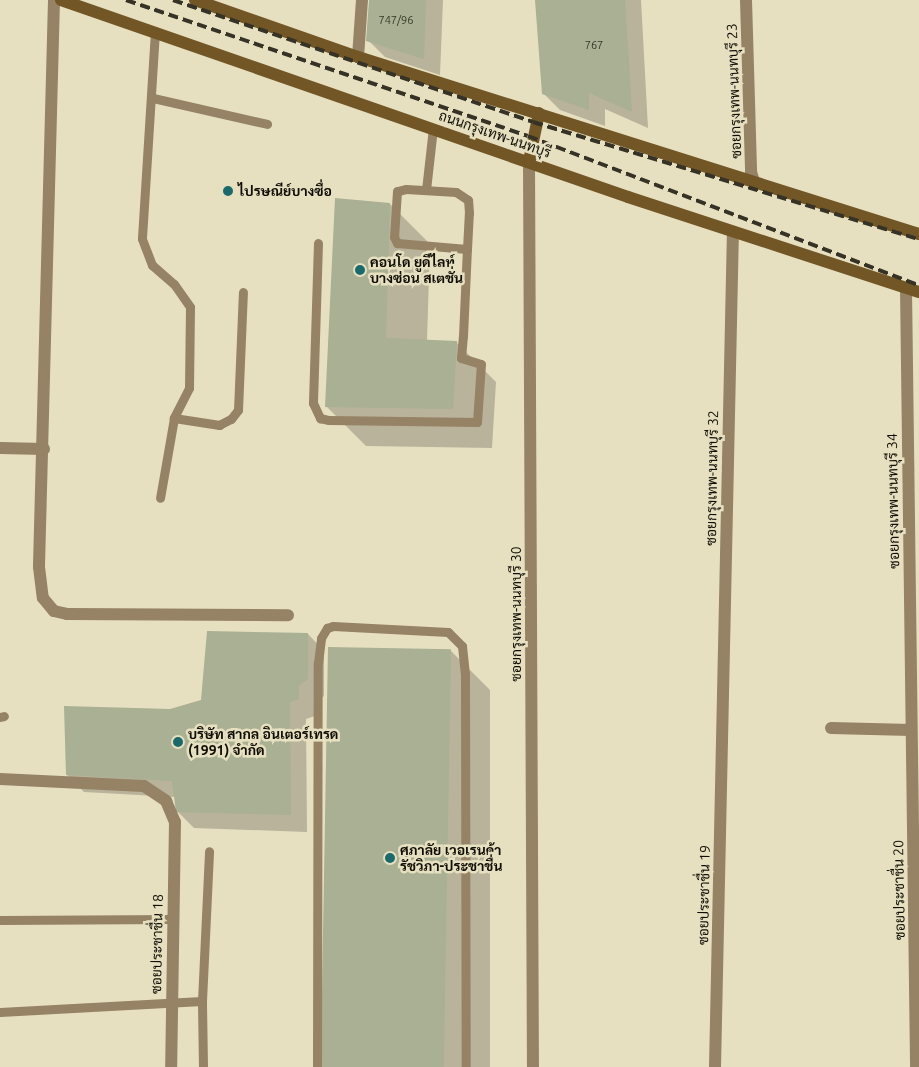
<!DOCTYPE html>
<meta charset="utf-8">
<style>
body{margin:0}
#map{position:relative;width:919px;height:1067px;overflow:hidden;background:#e6e0c1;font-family:Ubuntu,Sarabun,sans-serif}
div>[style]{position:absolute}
.shadow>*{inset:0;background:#0003}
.building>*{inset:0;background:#a9b093;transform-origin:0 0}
.service>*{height:9px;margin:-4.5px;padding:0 4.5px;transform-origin:4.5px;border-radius:4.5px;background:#968264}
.minor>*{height:12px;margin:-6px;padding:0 6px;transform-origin:6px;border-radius:6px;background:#968264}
.secondary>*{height:12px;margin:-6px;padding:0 6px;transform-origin:6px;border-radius:6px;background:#725626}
.rail>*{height:4px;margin-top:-2px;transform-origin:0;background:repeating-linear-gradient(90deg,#363326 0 10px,transparent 0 15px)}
.dots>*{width:14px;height:14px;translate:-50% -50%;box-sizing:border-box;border:2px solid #e6e0c1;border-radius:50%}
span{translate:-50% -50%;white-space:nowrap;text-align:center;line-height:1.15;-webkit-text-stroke:5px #e6e0c1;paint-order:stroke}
.number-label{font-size:11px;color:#363628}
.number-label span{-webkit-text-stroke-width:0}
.street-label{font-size:14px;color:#0f0d04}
.poi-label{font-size:14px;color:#0f0d04;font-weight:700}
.left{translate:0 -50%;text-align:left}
</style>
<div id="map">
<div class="shadow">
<div style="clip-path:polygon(370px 0,443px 0,440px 75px,385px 57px,368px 40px)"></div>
<div style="clip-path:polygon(536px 0,641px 0,648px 128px,605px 109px,605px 126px,560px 110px,543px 93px)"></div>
<div style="clip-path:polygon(390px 204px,430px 244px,427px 341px,456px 342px,496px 382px,492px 448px,366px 446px,326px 406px)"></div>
<div style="clip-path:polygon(308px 634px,324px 651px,324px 696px,315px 703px,315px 716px,306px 719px,307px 832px,194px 828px,177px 811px,175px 797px,84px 792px,67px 775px,170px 710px,202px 701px)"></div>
<div style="clip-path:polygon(450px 650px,490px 690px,490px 1067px,330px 1067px)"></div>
</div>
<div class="building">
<div style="clip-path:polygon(369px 0,426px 0,424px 59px,366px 41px)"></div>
<div style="clip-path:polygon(535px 0,625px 0,632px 112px,589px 93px,589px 110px,542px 94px)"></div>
<div style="clip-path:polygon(335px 198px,390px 203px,386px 338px,457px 341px,453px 409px,325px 407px)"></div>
<div style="clip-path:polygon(207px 631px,308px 633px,308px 679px,299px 686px,299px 699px,290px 702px,291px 815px,176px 812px,172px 781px,66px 775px,64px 706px,170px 709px,201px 700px)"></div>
<div style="left:328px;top:647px;width:123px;height:420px;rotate:1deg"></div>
</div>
<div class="service">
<div style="left:155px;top:31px;width:208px;rotate:93.6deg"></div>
<div style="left:142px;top:239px;width:28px;rotate:69deg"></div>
<div style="left:152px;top:265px;width:29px;rotate:41deg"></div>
<div style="left:174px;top:284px;width:28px;rotate:55deg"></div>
<div style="left:190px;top:307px;width:81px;rotate:90.7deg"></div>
<div style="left:189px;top:388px;width:34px;rotate:117deg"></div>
<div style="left:174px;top:418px;width:81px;rotate:99.9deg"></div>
<div style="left:153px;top:98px;width:117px;rotate:12.8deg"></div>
<div style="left:426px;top:190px;width:62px;rotate:-83.6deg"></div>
<div style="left:318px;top:243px;width:160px;rotate:91.8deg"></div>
<div style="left:313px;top:403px;width:17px;rotate:65deg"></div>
<div style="left:320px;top:418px;width:9px;rotate:13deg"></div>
<div style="left:329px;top:420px;width:148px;rotate:0.8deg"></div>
<div style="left:477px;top:422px;width:58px;rotate:-86.1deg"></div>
<div style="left:481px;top:364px;width:21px;rotate:-163deg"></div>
<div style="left:461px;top:358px;width:22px;rotate:-85deg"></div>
<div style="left:463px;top:336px;width:87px;rotate:-87.4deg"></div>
<div style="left:467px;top:249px;width:36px;rotate:-87deg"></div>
<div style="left:469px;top:213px;width:13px;rotate:-94deg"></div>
<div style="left:468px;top:200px;width:14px;rotate:-146deg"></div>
<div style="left:456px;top:192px;width:50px;rotate:-176.6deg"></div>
<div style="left:406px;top:189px;width:9px;rotate:167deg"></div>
<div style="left:397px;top:191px;width:46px;rotate:93.7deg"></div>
<div style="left:394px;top:237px;width:7px;rotate:63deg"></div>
<div style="left:397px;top:243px;width:70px;rotate:4.9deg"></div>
<div style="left:174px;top:418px;width:46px;rotate:8.8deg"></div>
<div style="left:219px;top:425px;width:13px;rotate:-27deg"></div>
<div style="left:231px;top:419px;width:11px;rotate:-52deg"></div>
<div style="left:238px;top:410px;width:118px;rotate:-87.6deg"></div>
<div style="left:0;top:717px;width:4px;rotate:-14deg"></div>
<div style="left:0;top:920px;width:172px;rotate:-0.3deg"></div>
<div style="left:0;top:1012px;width:202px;rotate:-3.1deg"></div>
<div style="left:203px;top:1067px;width:66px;rotate:-90.9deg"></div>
<div style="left:202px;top:1001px;width:150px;rotate:-87.3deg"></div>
<div style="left:317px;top:1067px;width:404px;rotate:-89.9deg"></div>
<div style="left:318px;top:663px;width:25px;rotate:-83deg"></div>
<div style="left:321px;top:638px;width:12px;rotate:-59deg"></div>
<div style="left:327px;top:628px;width:6px;rotate:-18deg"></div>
<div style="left:333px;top:626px;width:115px;rotate:3deg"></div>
<div style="left:448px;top:632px;width:20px;rotate:45deg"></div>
<div style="left:462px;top:646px;width:29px;rotate:84deg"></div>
<div style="left:465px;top:675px;width:392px;rotate:89.9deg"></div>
</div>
<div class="minor">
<div style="left:54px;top:0;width:567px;rotate:91.52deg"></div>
<div style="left:39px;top:567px;width:31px;rotate:83deg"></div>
<div style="left:43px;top:598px;width:17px;rotate:50deg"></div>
<div style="left:54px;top:611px;width:13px;rotate:13deg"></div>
<div style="left:67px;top:614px;width:221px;rotate:0.3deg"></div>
<div style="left:746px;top:0;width:172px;rotate:88.3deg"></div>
<div style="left:751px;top:172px;width:9px;rotate:72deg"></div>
<div style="left:358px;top:57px;width:57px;rotate:-86deg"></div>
<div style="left:529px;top:161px;width:906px;rotate:89.75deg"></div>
<div style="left:906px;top:288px;width:779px;rotate:89.26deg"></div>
<div style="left:0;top:448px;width:44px;rotate:1.3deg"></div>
<div style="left:831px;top:728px;width:80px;rotate:1.4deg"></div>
<div style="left:0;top:779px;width:144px;rotate:2.8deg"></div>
<div style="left:144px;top:786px;width:27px;rotate:34deg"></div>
<div style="left:166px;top:801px;width:23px;rotate:67deg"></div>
<div style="left:175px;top:822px;width:245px;rotate:90.9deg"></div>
<div style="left:715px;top:1067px;width:835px;rotate:-88.77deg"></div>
</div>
<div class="secondary">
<div style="left:61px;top:0;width:600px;rotate:19.16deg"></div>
<div style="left:628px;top:197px;width:306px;rotate:18.1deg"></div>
<div style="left:195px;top:0;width:173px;rotate:19.3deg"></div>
<div style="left:358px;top:57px;width:588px;rotate:17.51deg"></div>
<div style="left:529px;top:161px;width:49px;rotate:-78.2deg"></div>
</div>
<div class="rail">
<div style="left:126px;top:0;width:424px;rotate:18.7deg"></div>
<div style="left:528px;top:136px;width:418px;rotate:20.9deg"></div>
<div style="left:173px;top:0;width:380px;rotate:18.7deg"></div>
<div style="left:533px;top:122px;width:403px;rotate:16.9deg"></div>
</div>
<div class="dots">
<div style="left:228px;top:191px;background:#1c696b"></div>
<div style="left:360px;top:270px;background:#1c696b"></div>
<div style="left:178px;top:742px;background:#1c696b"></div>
<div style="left:390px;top:858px;background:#1c696b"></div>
</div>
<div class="number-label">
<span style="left:396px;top:20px">747/96</span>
<span style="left:594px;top:45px">767</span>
</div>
<div class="street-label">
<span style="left:734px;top:91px;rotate:-92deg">ซอยกรุงเทพ-นนทบุรี 23</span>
<span style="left:495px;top:134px;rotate:19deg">ถนนกรุงเทพ-นนทบุรี</span>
<span style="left:712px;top:478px;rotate:-89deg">ซอยกรุงเทพ-นนทบุรี 32</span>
<span style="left:893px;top:501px;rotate:-91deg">ซอยกรุงเทพ-นนทบุรี 34</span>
<span style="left:516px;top:614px;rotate:-90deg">ซอยกรุงเทพ-นนทบุรี 30</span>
<span style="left:899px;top:890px;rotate:-91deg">ซอยประชาชื่น 20</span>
<span style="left:704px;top:895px;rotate:-89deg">ซอยประชาชื่น 19</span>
<span style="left:157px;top:944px;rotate:-89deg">ซอยประชาชื่น 18</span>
</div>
<div class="poi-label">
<span class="left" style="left:238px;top:191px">ไปรษณีย์บางซื่อ</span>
<span class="left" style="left:370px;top:270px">คอนโด ยูดีไลท์<br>บางซ่อน สเตชั่น</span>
<span class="left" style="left:188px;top:742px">บริษัท สากล อินเตอร์เทรด<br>(1991) จำกัด</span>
<span class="left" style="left:400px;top:858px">ศุภาลัย เวอเรนด้า<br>รัชวิภา-ประชาชื่น</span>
</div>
</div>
